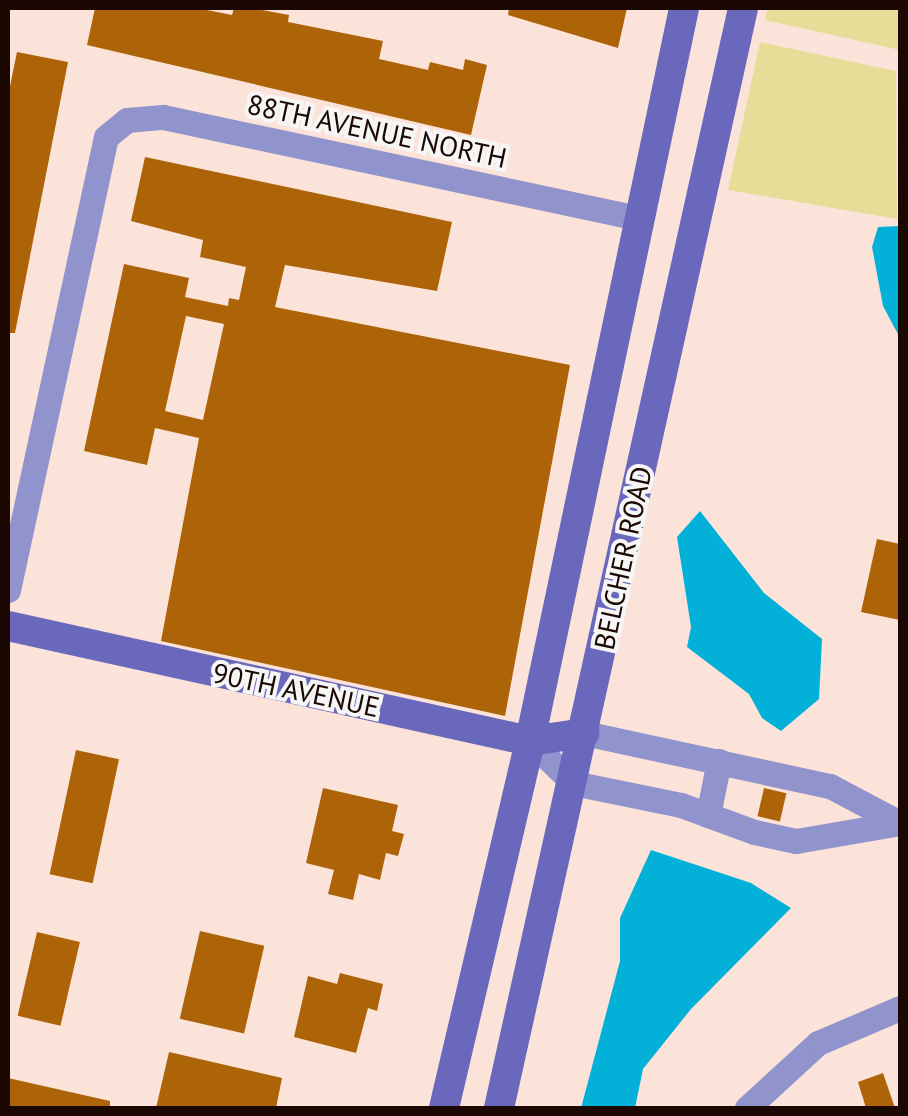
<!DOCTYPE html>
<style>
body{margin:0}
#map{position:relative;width:908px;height:1116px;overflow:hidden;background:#fce3d9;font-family:"PT Sans",sans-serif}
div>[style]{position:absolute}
.green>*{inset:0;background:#e6dd98}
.water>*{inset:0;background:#02b0d8}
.building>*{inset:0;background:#ad6408;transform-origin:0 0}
.street>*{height:25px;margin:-12.5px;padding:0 12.5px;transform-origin:12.5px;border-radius:12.5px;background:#9193cd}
.secondary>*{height:30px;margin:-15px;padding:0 15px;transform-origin:15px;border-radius:15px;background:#6968bc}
span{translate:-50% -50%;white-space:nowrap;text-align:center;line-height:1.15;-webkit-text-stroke:8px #f6f6f6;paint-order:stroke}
.street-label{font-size:28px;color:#1c0802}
.frame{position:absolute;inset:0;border:10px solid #1c0802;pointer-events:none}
</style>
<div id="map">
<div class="green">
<div style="clip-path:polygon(768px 8px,900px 8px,900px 50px,765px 20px)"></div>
<div style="clip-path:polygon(760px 42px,896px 71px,897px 219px,728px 190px)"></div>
</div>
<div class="water">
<div style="clip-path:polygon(900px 226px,900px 338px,883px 306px,872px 247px,878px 227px)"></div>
<div style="clip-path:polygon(700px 511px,764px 593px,822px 639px,819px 699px,781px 731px,762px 718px,749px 694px,687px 647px,691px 627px,677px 537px)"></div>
<div style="clip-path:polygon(651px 850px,751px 883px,791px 908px,691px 1009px,643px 1069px,635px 1108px,581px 1108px,620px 961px,620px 918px)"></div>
</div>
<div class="building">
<div style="clip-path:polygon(95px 8px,197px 8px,232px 15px,234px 8px,252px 8px,289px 15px,288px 22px,383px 41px,379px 59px,428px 70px,430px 62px,463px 70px,465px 59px,487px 65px,471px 135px,87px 45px)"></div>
<div style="clip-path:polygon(509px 8px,627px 8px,618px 48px,508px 15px)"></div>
<div style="clip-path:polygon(17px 52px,68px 62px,15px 333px,8px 333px,8px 96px)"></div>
<div style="clip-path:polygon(evenodd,145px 157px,452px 222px,437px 291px,285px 265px,275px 307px,570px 365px,505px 716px,161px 641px,199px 438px,155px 428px,147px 465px,84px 451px,124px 264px,189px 278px,185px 297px,228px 306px,229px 298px,239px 300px,246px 267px,200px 257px,203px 240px,131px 221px,145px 157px,186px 316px,224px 324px,203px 420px,165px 411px,186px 316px)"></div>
<div style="clip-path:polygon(877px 539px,900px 544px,900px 620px,861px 612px)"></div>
<div style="left:76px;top:750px;width:44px;height:127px;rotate:12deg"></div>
<div style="clip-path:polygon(323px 788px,398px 805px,392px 831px,404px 834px,398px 856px,386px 853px,380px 880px,359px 874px,353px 900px,328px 894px,334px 870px,306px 863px)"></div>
<div style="left:764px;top:788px;width:23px;height:29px;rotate:13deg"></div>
<div style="left:200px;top:931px;width:66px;height:90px;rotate:13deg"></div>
<div style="left:37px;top:932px;width:44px;height:86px;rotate:13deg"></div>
<div style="clip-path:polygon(340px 973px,383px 984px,377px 1011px,368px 1008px,356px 1053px,294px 1037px,308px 976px,337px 984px)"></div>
<div style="clip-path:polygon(169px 1052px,282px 1078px,276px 1108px,156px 1108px)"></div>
<div style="clip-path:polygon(883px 1073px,895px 1108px,866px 1108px,858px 1082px)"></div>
<div style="clip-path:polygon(8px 1078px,110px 1101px,110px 1108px,8px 1108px)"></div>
</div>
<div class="street">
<div style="left:8px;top:590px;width:463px;rotate:-77.8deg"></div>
<div style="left:106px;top:137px;width:27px;rotate:-39deg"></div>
<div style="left:127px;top:120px;width:36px;rotate:-5deg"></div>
<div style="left:163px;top:117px;width:488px;rotate:12deg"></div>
<div style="left:584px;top:733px;width:252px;rotate:12.2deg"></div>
<div style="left:830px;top:786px;width:79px;rotate:27.9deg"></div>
<div style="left:530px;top:741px;width:60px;rotate:44.3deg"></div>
<div style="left:573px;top:783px;width:110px;rotate:11.5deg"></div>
<div style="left:681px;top:805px;width:78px;rotate:20.3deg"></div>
<div style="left:754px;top:832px;width:43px;rotate:12.1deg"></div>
<div style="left:796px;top:841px;width:106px;rotate:-9.8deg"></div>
<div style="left:708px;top:815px;width:55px;rotate:-78.5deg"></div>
<div style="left:747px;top:1108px;width:96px;rotate:-42.5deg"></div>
<div style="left:818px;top:1043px;width:89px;rotate:-23.1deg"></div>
</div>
<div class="secondary">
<div style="left:8px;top:626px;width:535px;rotate:12.42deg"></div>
<div style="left:530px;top:741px;width:55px;rotate:-8.4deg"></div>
<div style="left:444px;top:1108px;width:377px;rotate:-76.8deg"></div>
<div style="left:530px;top:741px;width:749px;rotate:-78.13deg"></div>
<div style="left:499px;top:1108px;width:1127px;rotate:-77.49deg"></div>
</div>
<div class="street-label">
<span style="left:377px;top:131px;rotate:12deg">88TH AVENUE NORTH</span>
<span style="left:623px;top:558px;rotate:-78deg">BELCHER ROAD</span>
<span style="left:296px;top:690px;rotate:12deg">90TH AVENUE</span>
</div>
<div class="frame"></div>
</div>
